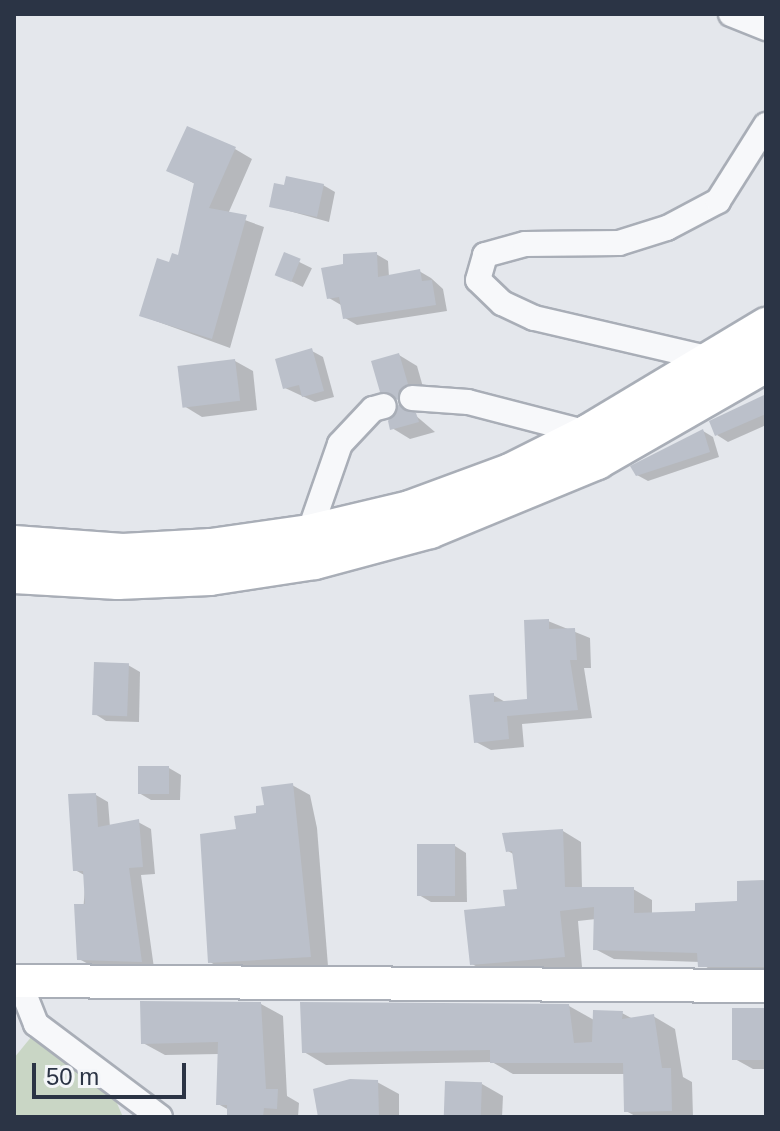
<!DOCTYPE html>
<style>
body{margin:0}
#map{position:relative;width:780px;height:1131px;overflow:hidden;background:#e4e7ec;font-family:Arial,sans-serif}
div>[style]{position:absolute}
.green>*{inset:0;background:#c9d6c5}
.shadow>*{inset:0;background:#0003;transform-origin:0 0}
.building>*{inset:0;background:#bbc0ca;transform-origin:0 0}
.roads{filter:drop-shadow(2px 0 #a9aeb7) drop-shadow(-2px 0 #a9aeb7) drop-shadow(0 2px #a9aeb7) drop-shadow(0 -2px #a9aeb7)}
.minor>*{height:24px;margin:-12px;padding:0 12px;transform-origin:12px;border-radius:12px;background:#f7f8fa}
.major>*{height:32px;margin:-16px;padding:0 16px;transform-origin:16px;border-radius:16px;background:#fff}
.highway>*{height:36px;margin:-18px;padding:0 18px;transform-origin:18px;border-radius:18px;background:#fff}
span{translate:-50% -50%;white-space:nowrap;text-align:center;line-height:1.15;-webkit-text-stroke:8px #f4f6f9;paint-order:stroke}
.frame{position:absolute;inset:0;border:16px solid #2b3445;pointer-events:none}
.scale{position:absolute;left:32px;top:1063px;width:154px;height:36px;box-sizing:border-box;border:4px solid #2b3445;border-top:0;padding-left:10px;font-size:24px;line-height:28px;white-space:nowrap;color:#2b3445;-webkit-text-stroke:6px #f4f6f9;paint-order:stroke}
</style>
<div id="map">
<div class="green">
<div style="clip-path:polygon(32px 1036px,109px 1085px,123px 1117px,14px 1117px,14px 1058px)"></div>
</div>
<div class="shadow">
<div style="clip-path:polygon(235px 149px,252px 159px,228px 214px,264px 227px,230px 348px,142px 316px,170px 265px,180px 258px,195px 184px,169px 170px)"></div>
<div style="clip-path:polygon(323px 185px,335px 192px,329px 222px,271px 206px)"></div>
<div style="clip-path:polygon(376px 254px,388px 261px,389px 277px,419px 271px,431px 278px,443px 289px,447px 311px,357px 325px,345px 318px,341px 305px,329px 298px,346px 266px)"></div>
<div style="left:285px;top:255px;width:30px;height:21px;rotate:26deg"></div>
<div style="clip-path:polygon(312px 351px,323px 357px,334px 397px,315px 402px,285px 388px)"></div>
<div style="clip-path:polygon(399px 355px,417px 366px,425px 394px,415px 408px,381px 390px)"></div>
<div style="clip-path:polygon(235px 361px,253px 371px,257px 410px,202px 417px,184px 406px)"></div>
<div style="clip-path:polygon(766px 396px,766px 425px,728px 442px,717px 435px)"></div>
<div style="clip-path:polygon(415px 415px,435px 432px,410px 439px,392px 428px)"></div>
<div style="clip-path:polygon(703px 431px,713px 437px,719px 457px,648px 481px,637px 475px)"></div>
<div style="clip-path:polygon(548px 621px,590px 638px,591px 668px,584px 668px,592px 718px,522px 724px,524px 747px,491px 750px,476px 742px,493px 695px,507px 703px,530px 700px)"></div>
<div style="clip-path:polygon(128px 665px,140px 672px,139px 722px,106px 721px,95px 714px)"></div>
<div style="clip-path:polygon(169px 768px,181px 775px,180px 800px,151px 800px,139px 793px)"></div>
<div style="clip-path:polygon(292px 785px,310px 795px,317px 828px,328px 966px,227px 972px,210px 962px,238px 831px)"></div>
<div style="clip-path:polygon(96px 795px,108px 802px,110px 827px,138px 822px,151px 829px,155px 874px,141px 875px,154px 968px,92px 966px,79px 959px,86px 876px,75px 870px)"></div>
<div style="clip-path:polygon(563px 831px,581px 842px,582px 889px,633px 889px,652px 900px,652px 914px,697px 913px,740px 903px,766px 882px,766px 978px,718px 976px,700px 962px,614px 959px,595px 949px,596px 919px,578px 921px,582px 967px,490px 974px,472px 964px,519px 891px,515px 855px,508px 851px)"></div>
<div style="clip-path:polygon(455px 846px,466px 853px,467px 902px,431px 902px,419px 895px)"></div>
<div style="clip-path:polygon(261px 1004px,283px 1016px,287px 1096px,299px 1103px,298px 1117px,229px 1117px,229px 1110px,218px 1104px,219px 1054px,165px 1055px,143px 1043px)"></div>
<div style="clip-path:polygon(569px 1006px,594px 1020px,622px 1013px,633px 1019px,653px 1016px,675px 1029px,683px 1077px,692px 1082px,693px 1117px,637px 1117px,626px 1111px,625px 1074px,513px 1074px,492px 1062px,326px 1065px,304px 1052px)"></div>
<div style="clip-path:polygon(766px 1010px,766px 1069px,753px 1069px,735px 1059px)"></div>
<div style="clip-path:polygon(377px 1082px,399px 1094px,399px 1117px,337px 1117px)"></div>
<div style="clip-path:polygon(482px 1084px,503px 1096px,502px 1117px,446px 1117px)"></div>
</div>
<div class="building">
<div style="clip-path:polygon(187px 126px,236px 147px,209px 208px,247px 215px,212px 339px,139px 316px,157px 258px,169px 262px,172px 253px,178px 255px,194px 183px,166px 171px)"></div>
<div style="clip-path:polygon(286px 176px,324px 184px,317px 217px,269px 207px,274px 183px,284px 185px)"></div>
<div style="left:284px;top:252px;width:18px;height:25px;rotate:22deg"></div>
<div style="clip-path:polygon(377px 252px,378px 277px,420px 269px,422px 281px,432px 280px,436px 305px,343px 319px,339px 297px,327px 299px,321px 268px,343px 264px,343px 254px)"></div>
<div style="clip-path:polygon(312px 348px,324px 391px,302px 397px,299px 385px,283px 389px,275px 359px)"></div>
<div style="clip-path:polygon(399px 353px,408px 384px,399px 390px,398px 400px,380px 392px,371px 361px)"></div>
<div style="left:235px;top:359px;width:42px;height:58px;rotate:83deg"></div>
<div style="clip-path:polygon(766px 394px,766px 414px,715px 436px,709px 421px)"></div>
<div style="clip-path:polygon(399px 404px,416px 413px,419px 422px,390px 430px,388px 421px)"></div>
<div style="clip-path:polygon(703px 429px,710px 452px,636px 476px,630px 466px)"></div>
<div style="clip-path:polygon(549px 619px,549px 629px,575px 628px,577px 660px,570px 660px,578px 710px,507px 716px,509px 739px,474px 743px,469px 695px,494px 693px,494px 702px,527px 699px,524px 620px)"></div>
<div style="left:94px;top:662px;width:35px;height:53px;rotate:2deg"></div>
<div style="left:138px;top:766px;width:31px;height:28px"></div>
<div style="clip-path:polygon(293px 783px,311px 957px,208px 963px,200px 834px,236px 829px,234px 816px,256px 813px,256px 806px,264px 805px,261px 787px)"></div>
<div style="clip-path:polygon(96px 793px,98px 827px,139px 819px,143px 867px,129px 868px,142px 962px,77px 960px,74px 904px,85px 904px,83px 871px,73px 871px,68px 794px)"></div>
<div style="clip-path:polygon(563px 829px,565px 887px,634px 887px,634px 913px,695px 911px,695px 903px,737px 901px,737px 881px,766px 880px,766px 967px,698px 967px,697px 953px,593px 950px,594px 907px,560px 911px,565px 957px,470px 965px,464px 910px,505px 906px,503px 890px,517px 889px,512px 851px,506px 852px,502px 833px)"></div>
<div style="left:417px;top:844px;width:38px;height:52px"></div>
<div style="clip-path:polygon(140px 1001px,261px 1002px,266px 1089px,278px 1089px,277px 1109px,264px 1108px,263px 1117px,227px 1117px,227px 1105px,216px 1105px,218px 1042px,141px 1044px)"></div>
<div style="clip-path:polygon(300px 1002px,569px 1004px,574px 1043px,592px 1042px,593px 1010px,623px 1011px,622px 1019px,654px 1014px,662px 1068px,671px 1068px,672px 1111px,624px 1112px,623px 1063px,490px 1063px,490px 1050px,302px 1053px)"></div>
<div style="left:766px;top:1008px;width:52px;height:34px;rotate:90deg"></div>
<div style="clip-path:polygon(350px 1079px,378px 1080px,379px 1117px,318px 1117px,313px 1089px)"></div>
<div style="left:445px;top:1081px;width:37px;height:36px;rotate:2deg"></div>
</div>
<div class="roads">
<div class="minor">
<div style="left:731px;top:14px;width:38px;rotate:22deg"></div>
<div style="left:715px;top:360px;width:186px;rotate:-166.9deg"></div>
<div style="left:534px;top:318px;width:35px;rotate:-155deg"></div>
<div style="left:502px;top:303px;width:33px;rotate:-136deg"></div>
<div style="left:478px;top:280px;width:26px;rotate:-74deg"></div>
<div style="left:485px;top:255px;width:41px;rotate:-15.4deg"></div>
<div style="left:525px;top:244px;width:94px;rotate:-0.6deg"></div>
<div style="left:619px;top:243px;width:50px;rotate:-17.4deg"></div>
<div style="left:667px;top:228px;width:58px;rotate:-27.9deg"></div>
<div style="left:718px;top:201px;width:90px;rotate:-57.7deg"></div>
<div style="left:412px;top:398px;width:56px;rotate:4.1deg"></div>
<div style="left:468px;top:402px;width:124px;rotate:14.5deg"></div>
<div style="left:309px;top:533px;width:94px;rotate:-70.8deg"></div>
<div style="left:340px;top:444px;width:48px;rotate:-46.7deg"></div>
<div style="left:373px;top:409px;width:11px;rotate:-15deg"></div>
<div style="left:19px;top:981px;width:46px;rotate:68.4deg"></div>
<div style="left:36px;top:1024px;width:155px;rotate:36.9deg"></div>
</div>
<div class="major">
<div style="left:14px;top:981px;width:752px;rotate:0.38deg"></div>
</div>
<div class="highway">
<div style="left:14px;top:544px;width:109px;rotate:4.2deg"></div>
<div style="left:123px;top:552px;width:88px;rotate:-3.3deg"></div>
<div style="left:211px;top:547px;width:99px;rotate:-8.1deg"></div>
<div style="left:309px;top:533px;width:104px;rotate:-13.4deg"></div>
<div style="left:410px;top:509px;width:107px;rotate:-20.3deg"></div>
<div style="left:510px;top:472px;width:87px;rotate:-26.6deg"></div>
<div style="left:588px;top:433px;width:208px;rotate:-31deg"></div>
<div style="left:14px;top:575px;width:104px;rotate:3.3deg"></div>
<div style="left:118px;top:581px;width:92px;rotate:-2.5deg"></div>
<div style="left:210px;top:577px;width:106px;rotate:-8.7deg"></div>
<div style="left:315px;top:561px;width:119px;rotate:-15.1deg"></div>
<div style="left:430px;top:530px;width:181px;rotate:-22.4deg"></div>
<div style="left:597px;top:461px;width:195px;rotate:-29.9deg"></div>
</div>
</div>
<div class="frame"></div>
<div class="scale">50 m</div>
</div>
